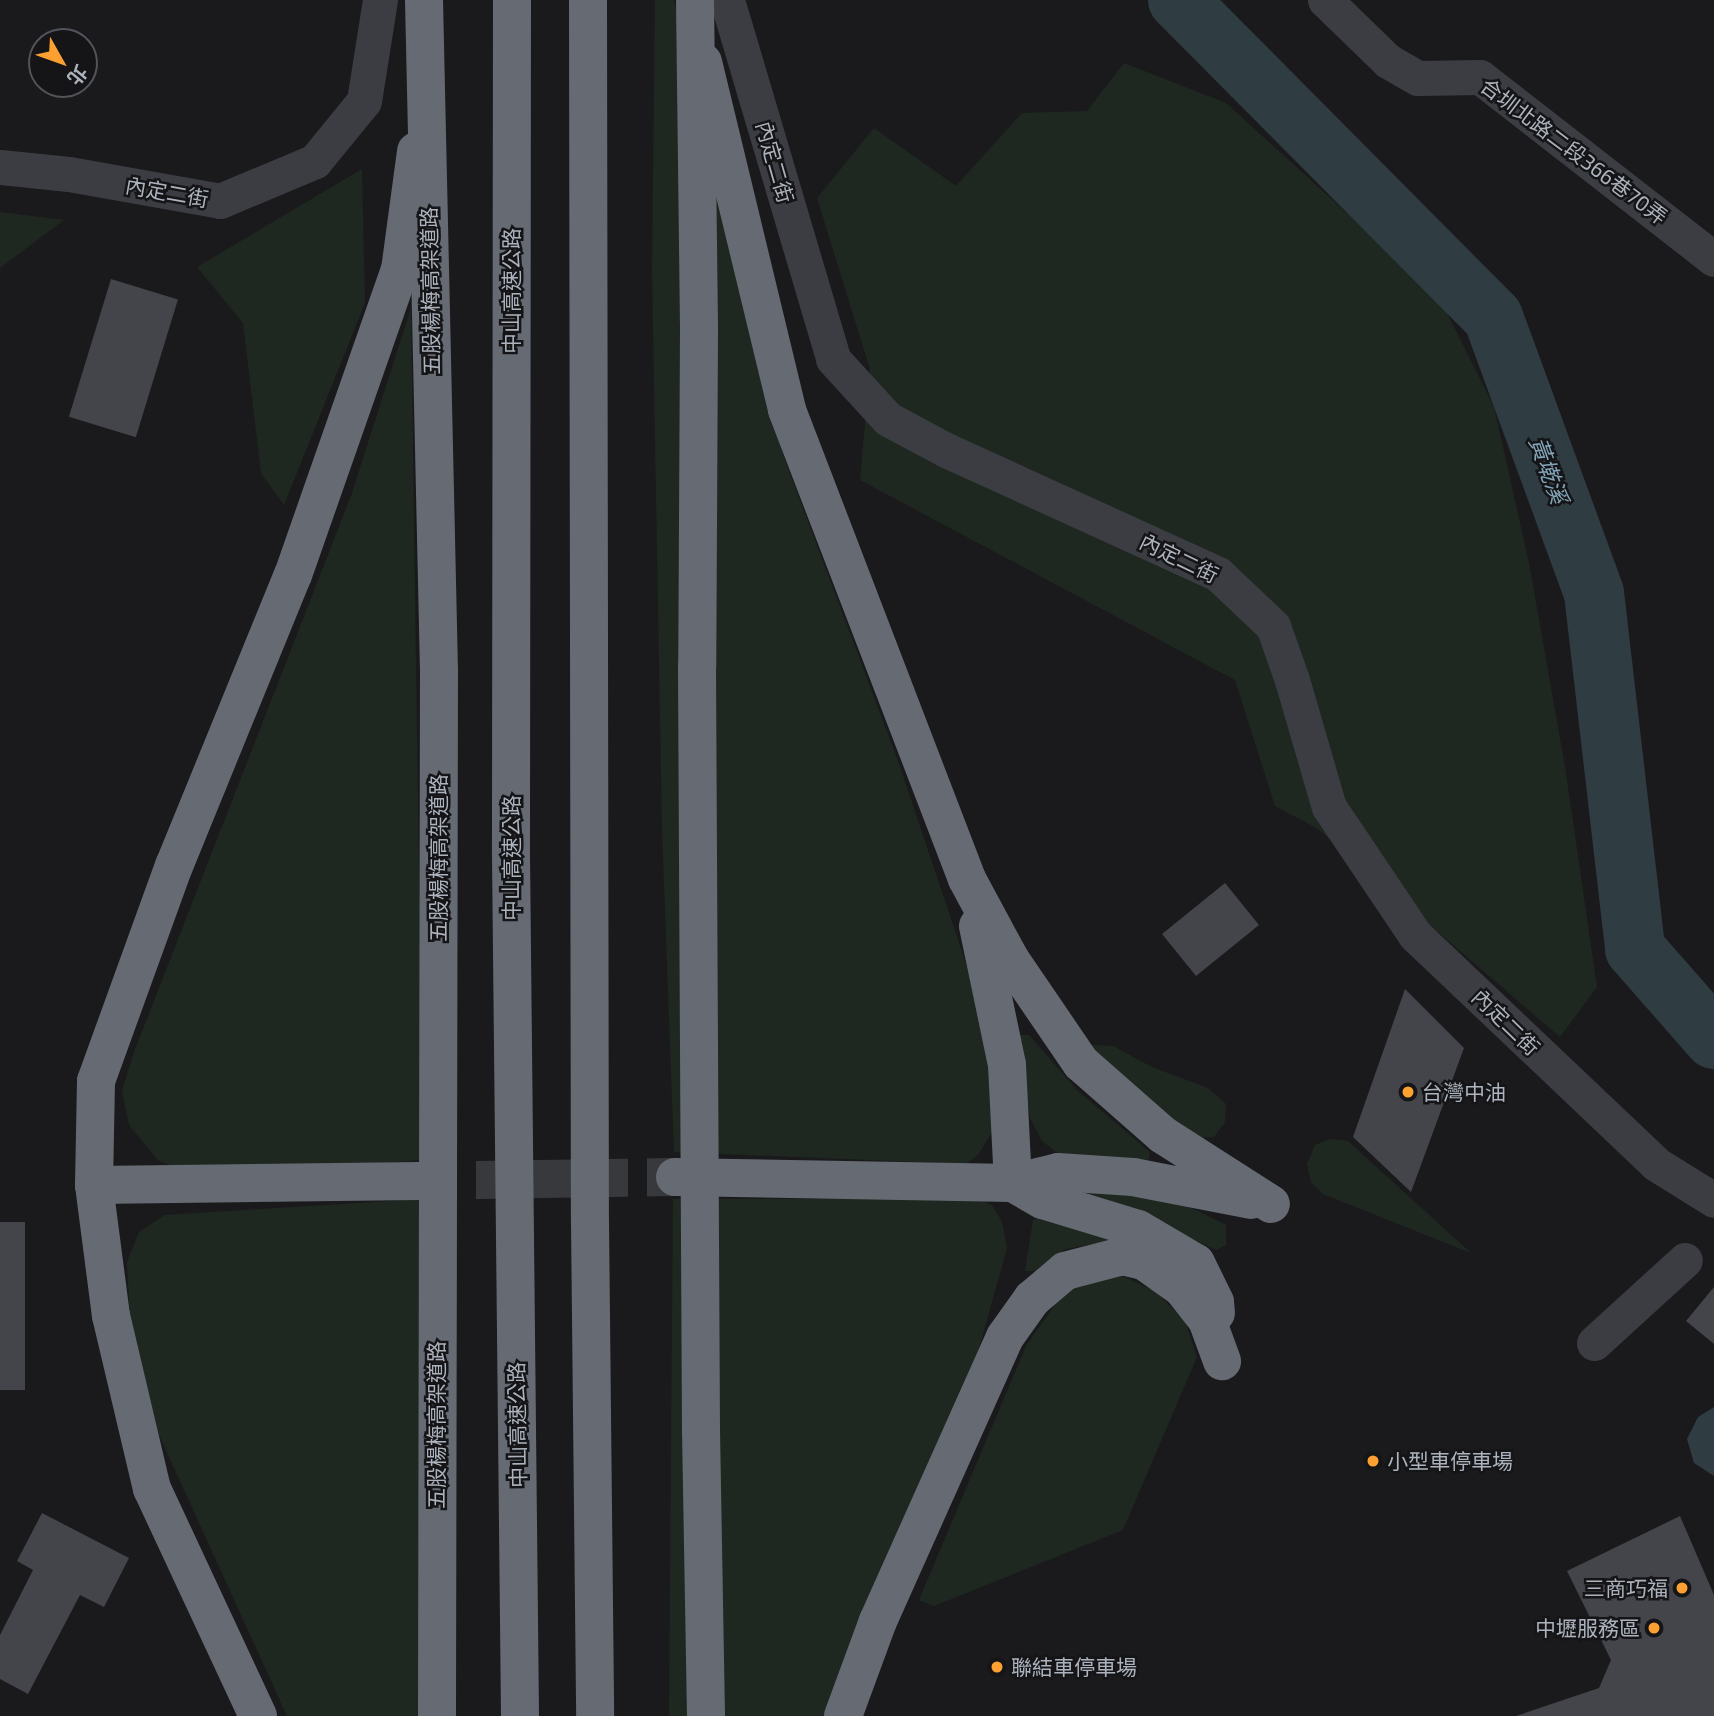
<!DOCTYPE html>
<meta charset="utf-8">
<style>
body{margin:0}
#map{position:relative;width:1714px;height:1716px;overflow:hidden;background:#1a1a1d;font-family:"Exo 2","Noto Sans TC",sans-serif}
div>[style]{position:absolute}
.green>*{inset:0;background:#1f2820}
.water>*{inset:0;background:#2f3c42}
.river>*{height:60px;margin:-30px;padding:0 30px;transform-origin:30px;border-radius:30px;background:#2f3c42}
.building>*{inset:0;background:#44454a;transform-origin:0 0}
.highway-tunnel>*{height:38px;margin-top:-19px;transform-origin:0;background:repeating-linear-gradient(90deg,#37393d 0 38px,transparent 0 57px)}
.minor>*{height:35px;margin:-17.5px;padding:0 17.5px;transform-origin:17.5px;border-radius:17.5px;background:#3b3d42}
.highway>*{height:38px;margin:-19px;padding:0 19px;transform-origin:19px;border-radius:19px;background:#666b73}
.highway-bridge>*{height:38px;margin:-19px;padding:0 19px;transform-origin:19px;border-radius:19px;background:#666b73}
.dots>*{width:19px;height:19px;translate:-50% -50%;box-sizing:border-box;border:4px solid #151518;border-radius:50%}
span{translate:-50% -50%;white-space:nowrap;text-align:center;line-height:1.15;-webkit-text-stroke:5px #151518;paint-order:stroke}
.street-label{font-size:21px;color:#acb3bd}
.poi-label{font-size:21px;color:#acb3bd}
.left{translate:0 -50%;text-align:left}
.right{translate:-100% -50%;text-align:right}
.water-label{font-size:23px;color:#82a6b9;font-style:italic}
.north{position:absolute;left:28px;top:28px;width:70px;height:70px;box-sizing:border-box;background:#151518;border:2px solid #51545a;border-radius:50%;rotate:130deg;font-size:19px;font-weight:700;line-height:28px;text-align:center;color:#acb3bd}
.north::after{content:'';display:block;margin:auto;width:24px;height:32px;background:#fda032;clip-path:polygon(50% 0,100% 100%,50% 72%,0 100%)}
</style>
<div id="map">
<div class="green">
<div style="clip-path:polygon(655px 0,674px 0,783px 455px,897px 758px,984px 1017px,998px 1121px,979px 1154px,966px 1164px,674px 1152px,662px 829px,652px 271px)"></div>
<div style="clip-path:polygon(1124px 63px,1226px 103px,1439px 297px,1494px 407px,1529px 563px,1565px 767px,1597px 987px,1560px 1037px,1318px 829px,1275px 806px,1235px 680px,860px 480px,870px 369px,817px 198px,874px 128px,956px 186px,1022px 113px,1087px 111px)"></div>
<div style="clip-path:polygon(362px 169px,365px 303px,284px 505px,261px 473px,243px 323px,197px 267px)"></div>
<div style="clip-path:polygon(0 212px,64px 220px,0 268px)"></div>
<div style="clip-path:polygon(411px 308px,423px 1160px,220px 1173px,185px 1172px,158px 1160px,129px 1125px,122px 1091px,134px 1052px,351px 496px)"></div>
<div style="clip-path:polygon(1018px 1035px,1029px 1035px,1077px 1090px,1150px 1152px,1148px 1161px,1059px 1154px,1042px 1141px,1030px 1118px)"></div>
<div style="clip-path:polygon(1092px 1045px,1113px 1046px,1152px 1067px,1208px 1088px,1226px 1104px,1225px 1122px,1214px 1137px,1196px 1138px,1094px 1056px)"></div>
<div style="clip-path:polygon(1329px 1139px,1348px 1141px,1471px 1253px,1323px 1194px,1311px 1182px,1307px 1164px,1315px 1145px)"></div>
<div style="clip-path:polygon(1089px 1185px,1149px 1193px,1196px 1210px,1226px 1225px,1226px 1245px,1216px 1250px,1141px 1216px,1084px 1197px)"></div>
<div style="clip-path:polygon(422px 1199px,426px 1716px,287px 1716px,159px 1435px,130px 1319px,127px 1262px,139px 1232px,165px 1215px)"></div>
<div style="clip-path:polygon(673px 1199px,980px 1199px,993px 1206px,1002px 1222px,1007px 1248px,976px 1359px,828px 1716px,669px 1716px)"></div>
<div style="clip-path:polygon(1041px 1216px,1114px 1240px,1065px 1249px,1035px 1271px,1025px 1271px,1033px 1220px)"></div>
<div style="clip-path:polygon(1122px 1276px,1155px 1291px,1185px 1321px,1197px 1357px,1123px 1530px,934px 1606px,919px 1600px,1026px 1346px,1056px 1303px,1088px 1278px)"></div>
</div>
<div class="water">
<div style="clip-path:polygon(1714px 1407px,1714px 1476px,1694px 1463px,1687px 1439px,1698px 1417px)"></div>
</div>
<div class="river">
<div style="left:1178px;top:0;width:447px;rotate:45.2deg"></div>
<div style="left:1493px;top:317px;width:294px;rotate:69.9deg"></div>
<div style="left:1594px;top:593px;width:358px;rotate:83.4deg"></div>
<div style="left:1635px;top:949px;width:120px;rotate:48.7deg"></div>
</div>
<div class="building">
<div style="left:111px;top:279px;width:70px;height:144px;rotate:17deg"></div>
<div style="left:1225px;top:883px;width:54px;height:81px;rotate:51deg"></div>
<div style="clip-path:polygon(1405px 989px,1464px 1048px,1411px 1192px,1353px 1137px)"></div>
<div style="left:0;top:1222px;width:25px;height:168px"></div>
<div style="clip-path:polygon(1714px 1287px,1714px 1344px,1686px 1321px)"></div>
<div style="clip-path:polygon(42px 1513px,129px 1558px,104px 1607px,80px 1595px,28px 1694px,0 1679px,0 1635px,33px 1570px,17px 1561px)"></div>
<div style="clip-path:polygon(1680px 1516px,1714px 1595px,1714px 1716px,1516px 1716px,1599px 1688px,1611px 1660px,1567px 1571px)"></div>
</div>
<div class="highway-tunnel">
<div style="left:419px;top:1181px;width:256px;rotate:-0.9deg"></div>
</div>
<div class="minor">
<div style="left:727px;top:0;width:374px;rotate:73.5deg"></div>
<div style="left:833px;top:359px;width:81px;rotate:47.5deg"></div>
<div style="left:888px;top:419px;width:66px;rotate:28.1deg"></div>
<div style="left:946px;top:450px;width:299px;rotate:24.5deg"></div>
<div style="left:1218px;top:574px;width:76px;rotate:43.4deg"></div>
<div style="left:1273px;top:626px;width:57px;rotate:70.6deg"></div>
<div style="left:1292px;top:680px;width:132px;rotate:73.8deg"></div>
<div style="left:1329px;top:807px;width:154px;rotate:56.1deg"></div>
<div style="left:1415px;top:935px;width:332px;rotate:43.5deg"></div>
<div style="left:1656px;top:1164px;width:68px;rotate:31.8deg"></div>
<div style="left:1325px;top:0;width:88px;rotate:44.1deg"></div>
<div style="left:1388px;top:61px;width:34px;rotate:30deg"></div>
<div style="left:1418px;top:78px;width:62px;rotate:-0.9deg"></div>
<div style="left:1480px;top:77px;width:296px;rotate:37.9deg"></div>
<div style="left:0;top:167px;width:69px;rotate:5.8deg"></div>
<div style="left:69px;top:174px;width:153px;rotate:10.1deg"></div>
<div style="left:220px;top:201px;width:103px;rotate:-22.8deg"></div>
<div style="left:315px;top:161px;width:77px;rotate:-50.8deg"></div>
<div style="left:364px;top:101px;width:102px;rotate:-81deg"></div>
<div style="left:1594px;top:1343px;width:123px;rotate:-42.4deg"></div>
</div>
<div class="highway">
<div style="left:512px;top:0;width:856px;rotate:90.07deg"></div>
<div style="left:511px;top:856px;width:860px;rotate:89.4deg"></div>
<div style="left:588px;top:0;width:1222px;rotate:89.91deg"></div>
<div style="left:590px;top:1222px;width:494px;rotate:89.4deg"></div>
<div style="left:703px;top:62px;width:358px;rotate:76.4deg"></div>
<div style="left:787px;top:410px;width:502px;rotate:69deg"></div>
<div style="left:967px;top:879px;width:91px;rotate:61.7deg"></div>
<div style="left:1010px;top:959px;width:126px;rotate:55.7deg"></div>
<div style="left:1081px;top:1063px;width:109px;rotate:41.3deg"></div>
<div style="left:1163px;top:1135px;width:128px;rotate:32.6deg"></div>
<div style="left:978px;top:926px;width:142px;rotate:78.2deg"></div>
<div style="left:1007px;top:1065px;width:118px;rotate:87.1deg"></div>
<div style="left:675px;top:1177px;width:338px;rotate:1deg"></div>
<div style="left:1013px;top:1183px;width:46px;rotate:-13.7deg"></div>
<div style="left:1058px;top:1172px;width:75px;rotate:3.8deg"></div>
<div style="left:1133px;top:1177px;width:120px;rotate:11deg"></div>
<div style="left:1013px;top:1183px;width:34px;rotate:30deg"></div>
<div style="left:1043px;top:1200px;width:99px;rotate:17deg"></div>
<div style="left:1138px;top:1229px;width:67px;rotate:30.4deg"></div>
<div style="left:1196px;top:1263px;width:43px;rotate:64deg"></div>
<div style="left:1215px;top:1302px;width:11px;rotate:85deg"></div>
<div style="left:94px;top:1185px;width:325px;rotate:-0.7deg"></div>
<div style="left:258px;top:1716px;width:251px;rotate:-115deg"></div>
<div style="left:152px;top:1489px;width:178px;rotate:-103.3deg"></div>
<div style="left:111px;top:1316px;width:132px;rotate:-97.4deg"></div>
<div style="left:94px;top:1185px;width:104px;rotate:-88.9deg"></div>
<div style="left:96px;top:1081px;width:229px;rotate:-70.1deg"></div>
<div style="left:174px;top:866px;width:314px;rotate:-67.8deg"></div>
<div style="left:293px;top:575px;width:323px;rotate:-70.7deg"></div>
<div style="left:400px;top:270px;width:120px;rotate:-82.3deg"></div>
<div style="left:843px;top:1716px;width:101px;rotate:-69.8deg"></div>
<div style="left:878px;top:1621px;width:311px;rotate:-65.9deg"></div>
<div style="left:1005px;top:1337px;width:47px;rotate:-54.6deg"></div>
<div style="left:1032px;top:1299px;width:43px;rotate:-40.3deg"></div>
<div style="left:1065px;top:1271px;width:59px;rotate:-14.7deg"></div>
<div style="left:1122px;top:1256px;width:23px;rotate:13deg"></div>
<div style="left:1144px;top:1261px;width:47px;rotate:35.4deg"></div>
<div style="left:1182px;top:1288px;width:41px;rotate:52deg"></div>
<div style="left:1207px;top:1320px;width:44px;rotate:69.9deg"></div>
</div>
<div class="highway-bridge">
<div style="left:424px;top:0;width:670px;rotate:88.72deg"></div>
<div style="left:439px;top:670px;width:1046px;rotate:90.11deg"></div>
<div style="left:695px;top:0;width:331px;rotate:89.3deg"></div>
<div style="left:699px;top:331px;width:335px;rotate:90.3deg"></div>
<div style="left:697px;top:666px;width:764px;rotate:89.7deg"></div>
<div style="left:701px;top:1430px;width:286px;rotate:89deg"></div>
</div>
<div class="dots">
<div style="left:1408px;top:1092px;background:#fda032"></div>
<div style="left:1373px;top:1461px;background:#fda032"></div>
<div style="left:1682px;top:1588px;background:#fda032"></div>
<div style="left:1654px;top:1628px;background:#fda032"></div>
<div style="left:997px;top:1667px;background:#fda032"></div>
</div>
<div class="street-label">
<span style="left:1574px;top:151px;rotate:37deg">合圳北路二段366巷70弄</span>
<span style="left:775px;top:162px;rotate:74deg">內定二街</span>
<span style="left:167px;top:192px;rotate:10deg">內定二街</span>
<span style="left:430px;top:291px;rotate:-91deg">五股楊梅高架道路</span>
<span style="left:511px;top:291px;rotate:-90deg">中山高速公路</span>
<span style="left:1179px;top:558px;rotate:26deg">內定二街</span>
<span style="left:438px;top:858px;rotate:-90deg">五股楊梅高架道路</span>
<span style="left:511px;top:858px;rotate:-90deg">中山高速公路</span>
<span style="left:1506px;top:1022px;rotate:44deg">內定二街</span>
<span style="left:436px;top:1425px;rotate:-90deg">五股楊梅高架道路</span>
<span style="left:517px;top:1425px;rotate:-91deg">中山高速公路</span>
</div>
<div class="poi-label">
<span class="left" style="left:1422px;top:1092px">台灣中油</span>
<span class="left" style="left:1387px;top:1461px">小型車停車場</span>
<span class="right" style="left:1668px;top:1588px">三商巧福</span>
<span class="right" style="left:1640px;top:1628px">中壢服務區</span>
<span class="left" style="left:1011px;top:1667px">聯結車停車場</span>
</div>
<div class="water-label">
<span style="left:1549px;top:470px;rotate:70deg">黃墘溪</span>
</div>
<div class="north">北</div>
</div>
